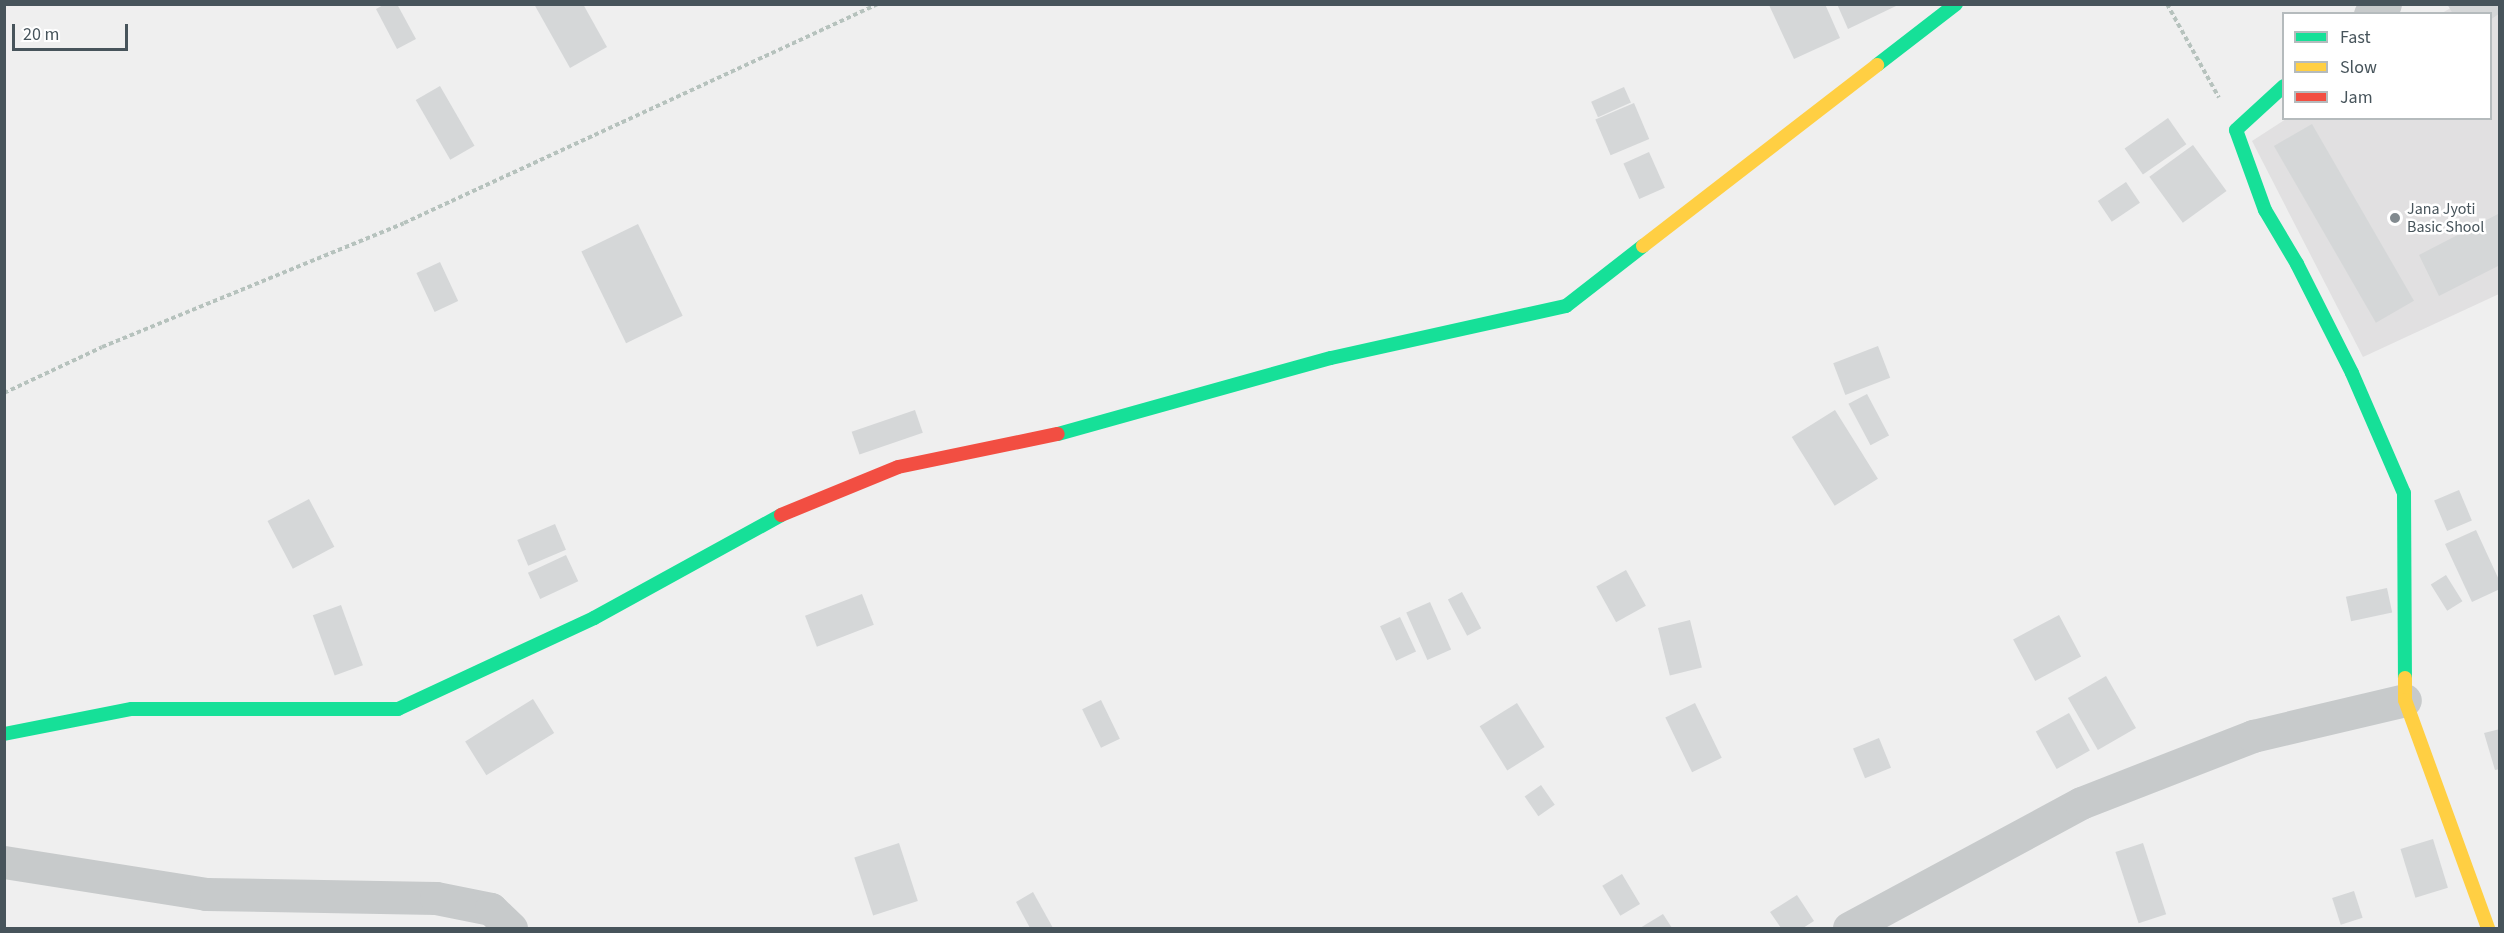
<!DOCTYPE html>
<style>
body{margin:0}
#map{position:relative;width:2504px;height:933px;overflow:hidden;background:#efefef;font-family:"Source Sans 3",sans-serif}
div>[style]{position:absolute}
.education>*{inset:0;background:#e1e0e1}
.building>*{inset:0;background:#d5d7d8;transform-origin:0 0}
.path>*{height:4px;margin-top:-2px;transform-origin:0;background:repeating-linear-gradient(90deg,#b6c2bd 0 4.5px,transparent 0 7.5px)}
.street>*{height:33px;margin:-16.5px;padding:0 16.5px;transform-origin:16.5px;border-radius:16.5px;background:#c7cacb}
.fast>*{height:14px;margin:-7px;padding:0 7px;transform-origin:7px;border-radius:7px;background:#16e098}
.slow>*{height:14px;margin:-7px;padding:0 7px;transform-origin:7px;border-radius:7px;background:#ffcf43}
.jam>*{height:14px;margin:-7px;padding:0 7px;transform-origin:7px;border-radius:7px;background:#f24e42}
.dots>*{width:16px;height:16px;translate:-50% -50%;box-sizing:border-box;border:3px solid #fff;border-radius:50%}
span{translate:-50% -50%;white-space:nowrap;text-align:center;line-height:1.15;-webkit-text-stroke:5px #fff;paint-order:stroke}
.poi-label{font-size:16px;color:#47545b}
.left{translate:0 -50%;text-align:left}
.frame{position:absolute;inset:0;border:6px solid #47545b;pointer-events:none}
.legend{position:absolute;left:2282px;top:12px;width:210px;height:108px;box-sizing:border-box;background:#fff;border:2px solid #b5bbbd;margin:0;padding:8px 10px;list-style:none;font-size:18px;color:#47545b}
.legend li{display:flex;align-items:center;gap:12px;height:30px}
.legend b{width:30px;border:2px solid #b5bbbd}
.scale{position:absolute;left:12px;top:24px;width:116px;height:27px;box-sizing:border-box;border:3px solid #47545b;border-top:0;padding-left:8px;font-size:18px;line-height:21px;white-space:nowrap;color:#47545b;-webkit-text-stroke:4px #fff;paint-order:stroke}
</style>
<div id="map">
<div class="education">
<div style="clip-path:polygon(2456px 5px,2499px 5px,2499px 294px,2363px 357px,2252px 141px,2286px 119px,2490px 118px,2490px 14px,2442px 13px)"></div>
</div>
<div class="building">
<div style="clip-path:polygon(385px 4px,397px 4px,416px 39px,397px 49px,376px 9px)"></div>
<div style="clip-path:polygon(534px 4px,583px 4px,607px 47px,570px 68px)"></div>
<div style="clip-path:polygon(1825px 4px,1840px 38px,1794px 59px,1769px 5px)"></div>
<div style="clip-path:polygon(1837px 4px,1895px 4px,1896px 6px,1848px 29px)"></div>
<div style="clip-path:polygon(2447px 4px,2500px 4px,2500px 13px,2490px 20px,2490px 14px,2453px 14px)"></div>
<div style="left:440px;top:86px;width:69px;height:28px;rotate:60deg"></div>
<div style="left:1624px;top:87px;width:17px;height:36px;rotate:66deg"></div>
<div style="left:1634px;top:103px;width:39px;height:42px;rotate:67deg"></div>
<div style="left:2168px;top:118px;width:32px;height:53px;rotate:55deg"></div>
<div style="left:2312px;top:124px;width:204px;height:44px;rotate:60deg"></div>
<div style="left:2193px;top:145px;width:57px;height:54px;rotate:54deg"></div>
<div style="left:1649px;top:152px;width:39px;height:28px;rotate:66deg"></div>
<div style="left:2126px;top:182px;width:25px;height:34px;rotate:56deg"></div>
<div style="clip-path:polygon(2500px 213px,2500px 265px,2439px 296px,2419px 255px)"></div>
<div style="left:638px;top:224px;width:102px;height:63px;rotate:64deg"></div>
<div style="left:440px;top:262px;width:43px;height:26px;rotate:65deg"></div>
<div style="left:1878px;top:346px;width:34px;height:48px;rotate:69deg"></div>
<div style="left:1867px;top:394px;width:47px;height:21px;rotate:62deg"></div>
<div style="left:915px;top:410px;width:24px;height:67px;rotate:71deg"></div>
<div style="left:1835px;top:410px;width:81px;height:51px;rotate:58deg"></div>
<div style="left:2459px;top:490px;width:33px;height:27px;rotate:67deg"></div>
<div style="left:309px;top:499px;width:54px;height:47px;rotate:62deg"></div>
<div style="left:555px;top:524px;width:28px;height:41px;rotate:67deg"></div>
<div style="clip-path:polygon(2476px 530px,2500px 582px,2500px 589px,2472px 602px,2445px 544px)"></div>
<div style="left:566px;top:555px;width:29px;height:42px;rotate:65deg"></div>
<div style="left:1626px;top:570px;width:41px;height:34px;rotate:61deg"></div>
<div style="left:2446px;top:575px;width:31px;height:18px;rotate:58deg"></div>
<div style="left:2387px;top:588px;width:25px;height:42px;rotate:78deg"></div>
<div style="left:1462px;top:592px;width:41px;height:16px;rotate:62deg"></div>
<div style="left:862px;top:594px;width:33px;height:61px;rotate:69deg"></div>
<div style="left:1430px;top:602px;width:52px;height:26px;rotate:66deg"></div>
<div style="left:341px;top:605px;width:64px;height:30px;rotate:70deg"></div>
<div style="left:2059px;top:615px;width:47px;height:52px;rotate:62deg"></div>
<div style="left:1400px;top:617px;width:38px;height:22px;rotate:65deg"></div>
<div style="left:1690px;top:620px;width:49px;height:33px;rotate:76deg"></div>
<div style="left:2106px;top:676px;width:60px;height:44px;rotate:60deg"></div>
<div style="left:533px;top:699px;width:40px;height:80px;rotate:58deg"></div>
<div style="left:1101px;top:700px;width:43px;height:21px;rotate:64deg"></div>
<div style="left:1517px;top:703px;width:52px;height:44px;rotate:58deg"></div>
<div style="left:1695px;top:703px;width:61px;height:33px;rotate:64deg"></div>
<div style="left:2069px;top:713px;width:43px;height:38px;rotate:61deg"></div>
<div style="clip-path:polygon(2500px 729px,2500px 769px,2495px 770px,2484px 733px)"></div>
<div style="left:1879px;top:738px;width:32px;height:28px;rotate:68deg"></div>
<div style="left:1541px;top:785px;width:24px;height:20px;rotate:55deg"></div>
<div style="left:2433px;top:839px;width:51px;height:34px;rotate:73deg"></div>
<div style="left:899px;top:843px;width:61px;height:47px;rotate:72deg"></div>
<div style="left:2143px;top:843px;width:75px;height:29px;rotate:72deg"></div>
<div style="left:1622px;top:874px;width:35px;height:23px;rotate:59deg"></div>
<div style="left:2354px;top:891px;width:28px;height:23px;rotate:72deg"></div>
<div style="clip-path:polygon(1033px 892px,1053px 928px,1030px 928px,1016px 902px)"></div>
<div style="clip-path:polygon(1797px 895px,1814px 921px,1803px 928px,1781px 928px,1770px 912px)"></div>
<div style="clip-path:polygon(1663px 914px,1672px 928px,1640px 928px)"></div>
</div>
<div class="path">
<div style="left:2167px;top:4px;width:107px;rotate:61deg"></div>
<div style="left:4px;top:393px;width:108px;rotate:-25.1deg"></div>
<div style="left:102px;top:347px;width:326px;rotate:-22.3deg"></div>
<div style="left:404px;top:223px;width:522px;rotate:-24.8deg"></div>
</div>
<div class="street">
<div style="left:2370px;top:14px;width:18px;rotate:-34deg"></div>
<div style="left:4px;top:862px;width:205px;rotate:9deg"></div>
<div style="left:206px;top:894px;width:230px;rotate:1deg"></div>
<div style="left:436px;top:898px;width:56px;rotate:11.3deg"></div>
<div style="left:491px;top:909px;width:28px;rotate:44deg"></div>
<div style="left:1849px;top:928px;width:264px;rotate:-28.3deg"></div>
<div style="left:2081px;top:803px;width:185px;rotate:-21.3deg"></div>
<div style="left:2253px;top:736px;width:156px;rotate:-13.3deg"></div>
</div>
<div class="fast">
<div style="left:1877px;top:65px;width:100px;rotate:-37.7deg"></div>
<div style="left:2284px;top:86px;width:65px;rotate:137.5deg"></div>
<div style="left:2236px;top:130px;width:85px;rotate:70.1deg"></div>
<div style="left:2265px;top:210px;width:63px;rotate:59.3deg"></div>
<div style="left:2297px;top:264px;width:122px;rotate:63.2deg"></div>
<div style="left:2352px;top:373px;width:131px;rotate:66.6deg"></div>
<div style="left:2404px;top:493px;width:185px;rotate:89.7deg"></div>
<div style="left:1058px;top:434px;width:283px;rotate:-15.6deg"></div>
<div style="left:1331px;top:358px;width:241px;rotate:-12.5deg"></div>
<div style="left:1566px;top:306px;width:98px;rotate:-37.9deg"></div>
<div style="left:4px;top:734px;width:130px;rotate:-11.1deg"></div>
<div style="left:132px;top:709px;width:266px"></div>
<div style="left:398px;top:709px;width:216px;rotate:-24.9deg"></div>
<div style="left:594px;top:618px;width:213px;rotate:-28.8deg"></div>
</div>
<div class="slow">
<div style="left:1643px;top:246px;width:296px;rotate:-37.7deg"></div>
<div style="left:2405px;top:678px;width:22px;rotate:90deg"></div>
<div style="left:2405px;top:700px;width:243px;rotate:70deg"></div>
</div>
<div class="jam">
<div style="left:781px;top:515px;width:126px;rotate:-22.3deg"></div>
<div style="left:898px;top:467px;width:163px;rotate:-11.7deg"></div>
</div>
<div class="dots">
<div style="left:2395px;top:218px;background:#828a8f"></div>
</div>
<div class="poi-label">
<span class="left" style="left:2407px;top:218px">Jana Jyoti<br>Basic Shool</span>
</div>
<div class="frame"></div>
<ul class="legend">
<li><b style="height:8px;background:#16e098"></b>Fast</li>
<li><b style="height:8px;background:#ffcf43"></b>Slow</li>
<li><b style="height:8px;background:#f24e42"></b>Jam</li>
</ul>
<div class="scale">20 m</div>
</div>
